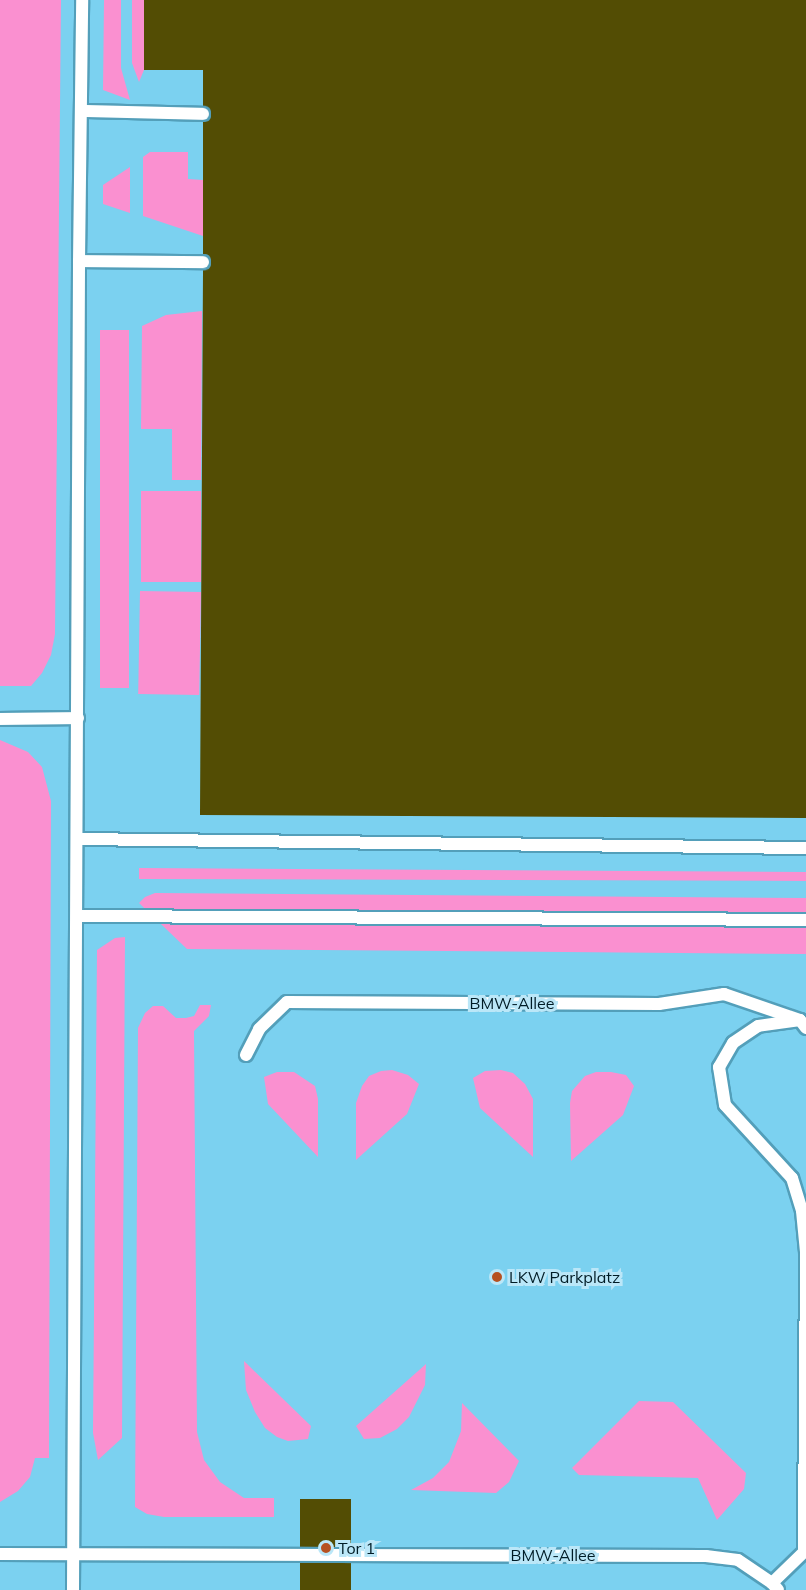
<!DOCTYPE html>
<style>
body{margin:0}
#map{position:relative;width:806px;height:1590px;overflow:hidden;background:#92dffb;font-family:Mulish,sans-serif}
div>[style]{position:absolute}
.built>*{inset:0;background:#7bd1f0;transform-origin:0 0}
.green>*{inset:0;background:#fa90d0;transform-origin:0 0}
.building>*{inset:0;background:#534d04;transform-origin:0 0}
.roads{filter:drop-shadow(2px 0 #539fba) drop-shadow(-2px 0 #539fba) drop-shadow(0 2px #539fba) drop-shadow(0 -2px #539fba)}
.lane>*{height:12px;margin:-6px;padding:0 6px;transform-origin:6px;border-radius:6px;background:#fff}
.dots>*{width:16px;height:16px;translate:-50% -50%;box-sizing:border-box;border:3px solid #bbe7f8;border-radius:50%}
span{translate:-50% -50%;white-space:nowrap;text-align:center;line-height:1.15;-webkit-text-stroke:6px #bbe7f8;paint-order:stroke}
.street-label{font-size:16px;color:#001c26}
.poi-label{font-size:16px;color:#001c26}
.left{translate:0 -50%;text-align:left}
</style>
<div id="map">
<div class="built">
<div style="left:0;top:0;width:806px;height:1590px"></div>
</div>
<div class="green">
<div style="clip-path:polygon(0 0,61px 0,55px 634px,51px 655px,42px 673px,31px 686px,0 686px)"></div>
<div style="clip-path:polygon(104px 0,121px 0,121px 68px,130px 100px,103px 90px)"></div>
<div style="clip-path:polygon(132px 0,144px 0,144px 70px,139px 82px,132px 63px)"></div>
<div style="clip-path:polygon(150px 152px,188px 152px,188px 179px,203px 180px,203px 236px,143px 216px,143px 157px)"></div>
<div style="clip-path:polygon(130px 167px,130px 213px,103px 204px,103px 185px)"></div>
<div style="clip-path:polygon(202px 311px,201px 480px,172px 480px,172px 429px,141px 429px,142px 326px,166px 315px)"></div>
<div style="left:129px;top:330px;width:358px;height:29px;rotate:90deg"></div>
<div style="left:141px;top:491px;width:60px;height:91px"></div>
<div style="left:140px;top:591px;width:61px;height:103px;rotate:1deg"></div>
<div style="clip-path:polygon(0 740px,28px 752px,42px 767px,51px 801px,49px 1458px,35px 1458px,30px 1477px,18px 1491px,0 1502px)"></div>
<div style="clip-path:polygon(139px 868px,806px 872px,806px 881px,139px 879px)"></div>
<div style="clip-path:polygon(155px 893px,806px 898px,806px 954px,187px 949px,139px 903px,145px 897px)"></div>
<div style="clip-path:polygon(125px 937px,122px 1438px,98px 1460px,93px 1433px,97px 950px,115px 938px)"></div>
<div style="clip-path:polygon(200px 1005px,211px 1005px,209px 1016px,194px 1031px,197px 1432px,204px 1460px,220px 1482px,244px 1498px,274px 1498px,274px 1517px,164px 1517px,147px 1514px,135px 1507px,138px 1028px,145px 1013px,153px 1006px,163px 1006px,176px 1018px,186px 1018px,194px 1016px)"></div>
<div style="clip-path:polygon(392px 1070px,408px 1075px,419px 1084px,407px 1114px,356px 1160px,356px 1103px,362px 1086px,369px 1076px,381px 1071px)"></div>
<div style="clip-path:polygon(501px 1070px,513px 1073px,525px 1084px,533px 1099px,533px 1157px,480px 1108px,473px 1078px,485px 1071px)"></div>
<div style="clip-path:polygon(277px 1072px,294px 1072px,315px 1086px,318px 1099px,318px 1157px,268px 1104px,264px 1077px)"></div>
<div style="clip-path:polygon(596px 1072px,611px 1072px,626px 1075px,634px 1086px,623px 1115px,571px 1161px,570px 1103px,572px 1091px,585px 1076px)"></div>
<div style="clip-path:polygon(244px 1361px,311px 1426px,308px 1439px,288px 1441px,277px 1437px,265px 1428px,255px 1412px,246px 1390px)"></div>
<div style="clip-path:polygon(426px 1364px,425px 1385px,409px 1417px,397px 1429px,380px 1438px,364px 1439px,356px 1426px)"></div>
<div style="clip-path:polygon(639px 1401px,673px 1402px,746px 1473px,744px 1489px,717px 1520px,698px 1478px,579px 1475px,572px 1468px)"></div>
<div style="clip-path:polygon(462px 1403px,519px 1461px,509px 1482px,496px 1493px,411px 1490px,433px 1478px,449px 1462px,461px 1431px)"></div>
</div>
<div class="building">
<div style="clip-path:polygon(144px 0,806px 0,806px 818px,200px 815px,203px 270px,210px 267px,211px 261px,208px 255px,203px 254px,203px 122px,210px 119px,211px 114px,203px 106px,203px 70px,144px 70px)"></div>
<div style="left:300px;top:1499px;width:51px;height:48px"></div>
<div style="left:300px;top:1563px;width:51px;height:27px"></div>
</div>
<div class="roads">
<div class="lane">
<div style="left:82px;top:111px;width:121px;rotate:1.4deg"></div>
<div style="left:79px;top:261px;width:124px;rotate:0.5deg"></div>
<div style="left:0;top:719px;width:78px;rotate:-0.7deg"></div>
<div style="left:77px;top:839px;width:729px;rotate:0.71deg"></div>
<div style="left:77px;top:916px;width:729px;rotate:0.31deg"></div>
<div style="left:800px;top:1020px;width:42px;rotate:171.9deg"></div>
<div style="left:758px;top:1026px;width:30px;rotate:146deg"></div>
<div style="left:733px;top:1043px;width:28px;rotate:120deg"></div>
<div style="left:719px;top:1067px;width:38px;rotate:81deg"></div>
<div style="left:725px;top:1105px;width:99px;rotate:47.5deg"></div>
<div style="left:792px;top:1178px;width:34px;rotate:73deg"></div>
<div style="left:802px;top:1211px;width:41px;rotate:84.4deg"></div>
<div style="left:806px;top:1252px;width:300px;rotate:90.4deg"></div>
<div style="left:246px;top:1055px;width:29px;rotate:-63deg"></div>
<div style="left:259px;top:1029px;width:39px;rotate:-44deg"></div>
<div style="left:287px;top:1002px;width:372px;rotate:0.3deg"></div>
<div style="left:659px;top:1004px;width:66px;rotate:-8.7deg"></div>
<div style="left:724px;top:994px;width:80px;rotate:18.9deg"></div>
<div style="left:800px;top:1020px;width:10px;rotate:53deg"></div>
<div style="left:0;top:1554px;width:706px;rotate:0.16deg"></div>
<div style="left:706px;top:1556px;width:32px;rotate:7deg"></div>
<div style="left:738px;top:1560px;width:41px;rotate:34.1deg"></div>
<div style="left:772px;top:1583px;width:9px;rotate:49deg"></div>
<div style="left:772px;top:1583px;width:47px;rotate:-44.1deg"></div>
<div style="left:73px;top:1590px;width:1329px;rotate:-89.74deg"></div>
<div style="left:79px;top:261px;width:261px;rotate:-89.3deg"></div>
</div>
</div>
<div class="dots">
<div style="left:497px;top:1277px;background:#b65120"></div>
<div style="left:326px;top:1548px;background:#b65120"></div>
</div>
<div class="street-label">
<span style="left:512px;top:1003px">BMW-Allee</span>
<span style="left:553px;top:1555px">BMW-Allee</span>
</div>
<div class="poi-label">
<span class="left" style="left:509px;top:1277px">LKW Parkplatz</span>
<span class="left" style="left:338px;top:1548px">Tor 1</span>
</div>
</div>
